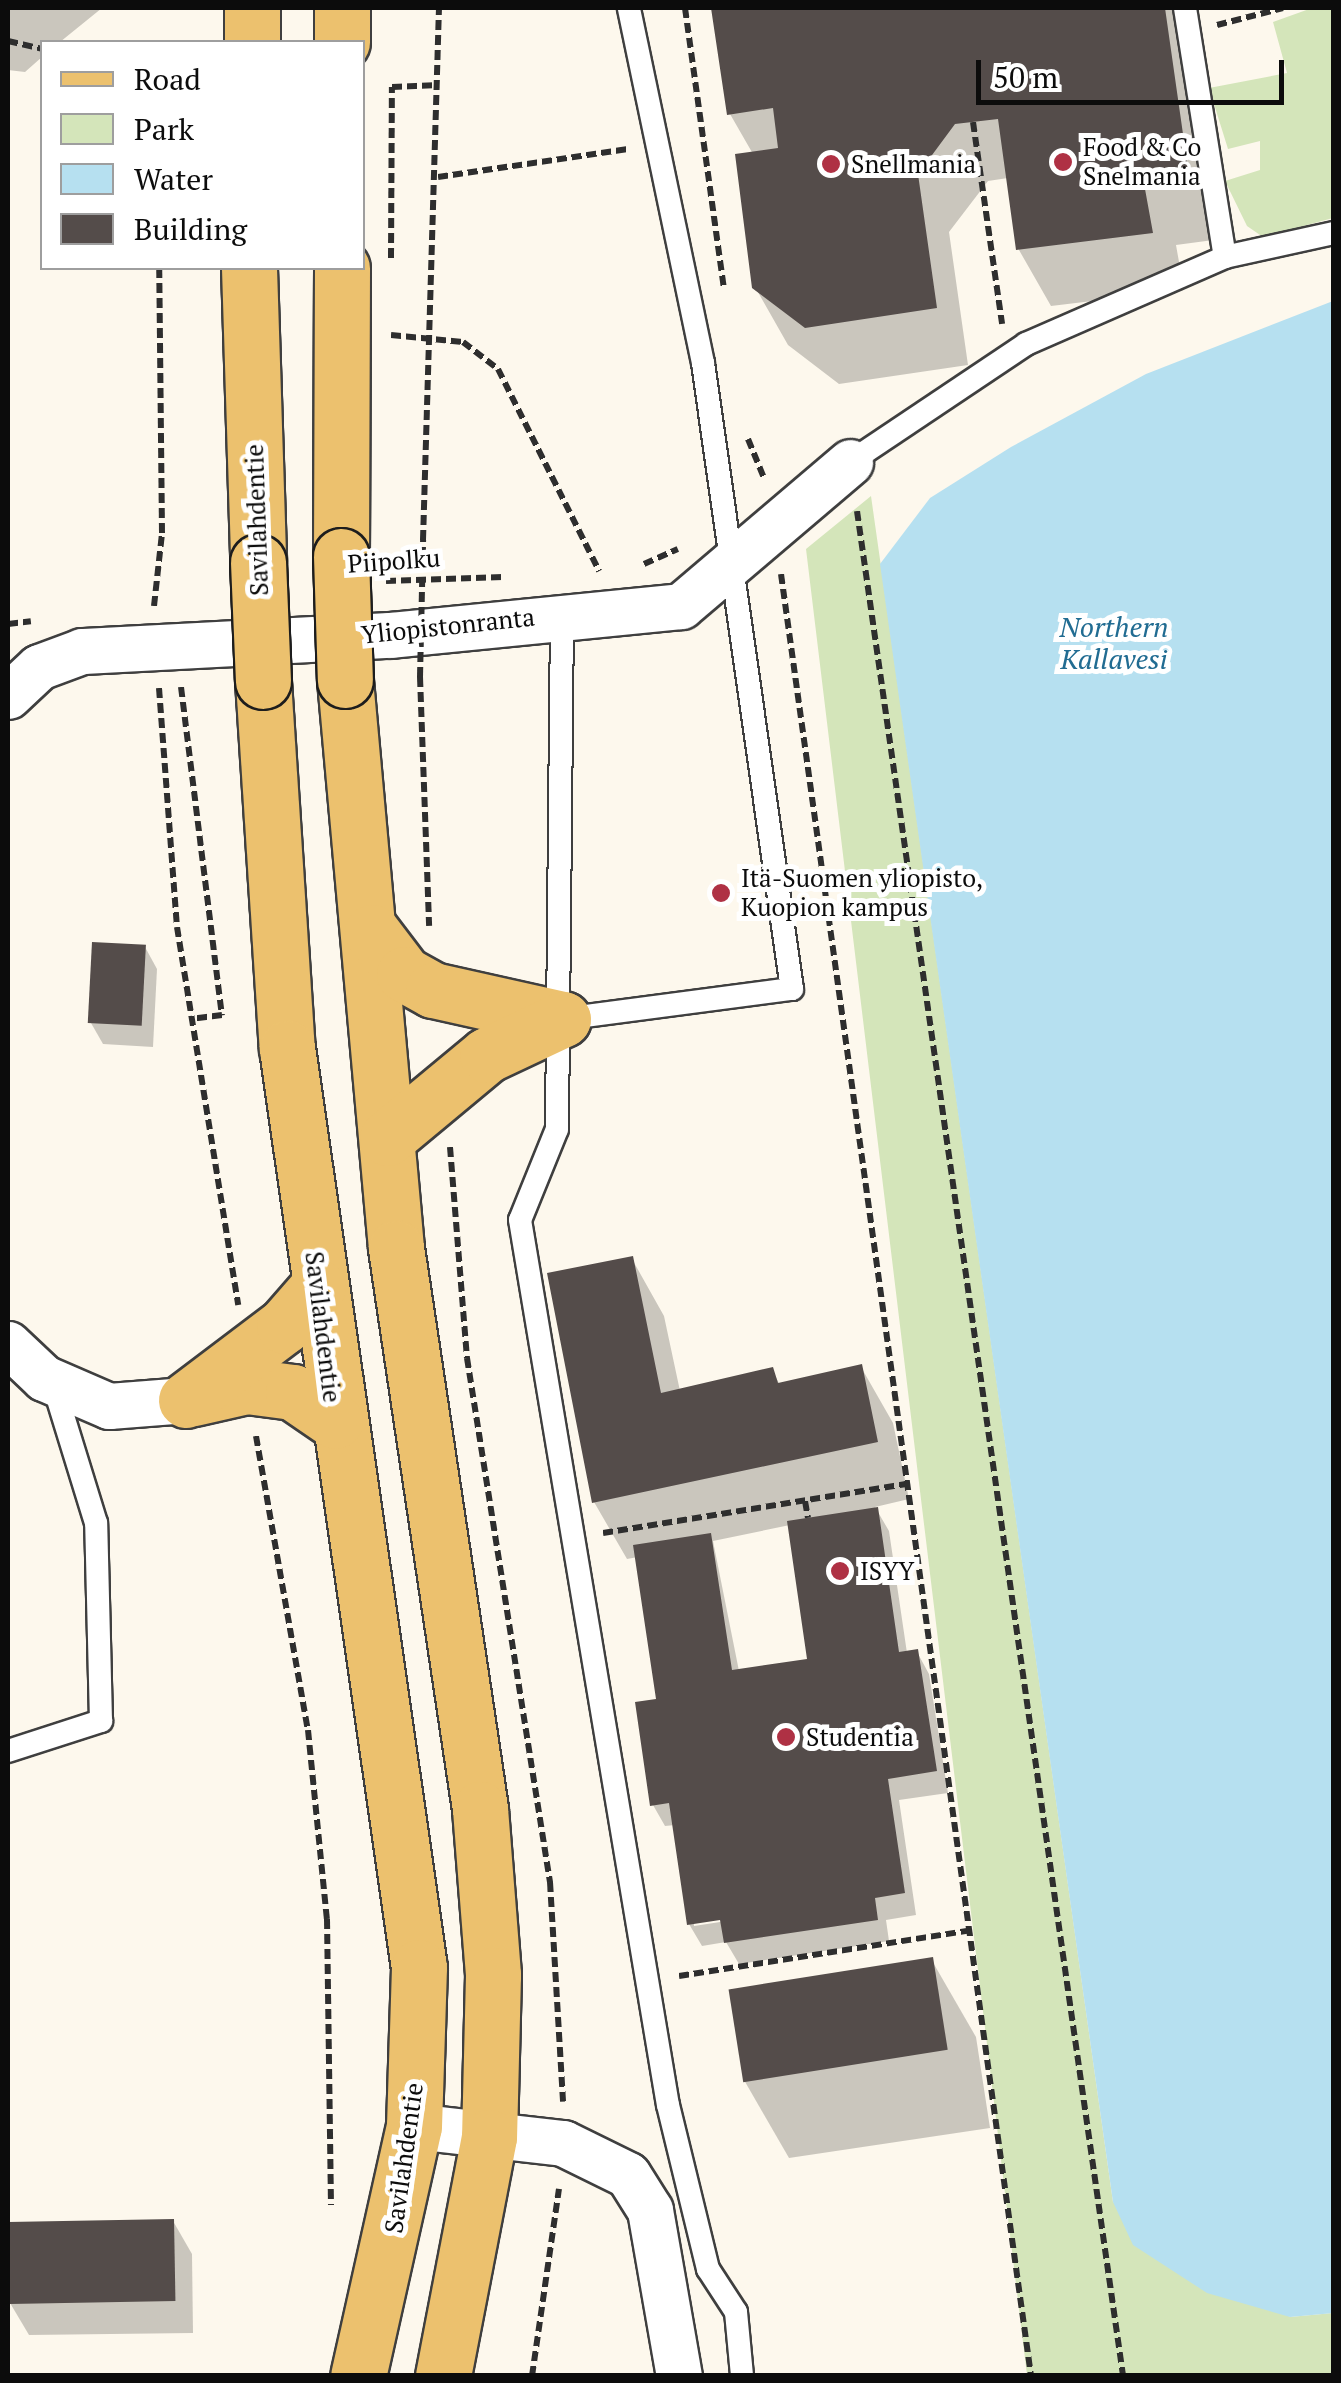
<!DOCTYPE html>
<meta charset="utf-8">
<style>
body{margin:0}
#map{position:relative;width:1341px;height:2383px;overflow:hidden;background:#fdf8ed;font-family:"PT Serif",serif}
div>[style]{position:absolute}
.green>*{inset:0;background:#d4e5ba}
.water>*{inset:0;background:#b6e0f0}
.shadow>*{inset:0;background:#0003}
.building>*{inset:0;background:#544c4a;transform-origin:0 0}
.path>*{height:6px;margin-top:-3px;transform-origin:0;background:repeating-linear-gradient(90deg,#2e2e2e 0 10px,transparent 0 15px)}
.roads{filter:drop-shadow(2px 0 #3f3f3f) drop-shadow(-2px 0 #3f3f3f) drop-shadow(0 2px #3f3f3f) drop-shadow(0 -2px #3f3f3f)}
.lane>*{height:22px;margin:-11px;padding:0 11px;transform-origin:11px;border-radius:11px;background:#fff}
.street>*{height:45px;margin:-22.5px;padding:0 22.5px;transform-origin:22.5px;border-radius:22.5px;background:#fff}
.primary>*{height:55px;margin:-27.5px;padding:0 27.5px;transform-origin:27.5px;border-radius:27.5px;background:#ecc16e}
.path-bridge>*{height:6px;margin-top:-3px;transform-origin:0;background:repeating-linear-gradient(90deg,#2e2e2e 0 10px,transparent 0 15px)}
.bridges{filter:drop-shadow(2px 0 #1d1d1d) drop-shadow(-2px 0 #1d1d1d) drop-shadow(0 2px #1d1d1d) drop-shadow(0 -2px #1d1d1d)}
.primary-bridge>*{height:55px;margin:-27.5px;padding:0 27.5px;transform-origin:27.5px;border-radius:27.5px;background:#ecc16e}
.dots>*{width:28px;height:28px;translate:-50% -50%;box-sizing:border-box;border:5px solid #fff;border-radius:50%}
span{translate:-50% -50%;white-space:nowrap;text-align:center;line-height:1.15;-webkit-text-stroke:10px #fff;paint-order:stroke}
.poi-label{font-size:25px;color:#0c0c0c}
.left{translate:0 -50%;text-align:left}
.street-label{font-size:25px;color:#0c0c0c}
.water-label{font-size:28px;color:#216c92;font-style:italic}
.frame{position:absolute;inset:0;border:10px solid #0c0c0c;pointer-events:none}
.legend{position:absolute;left:40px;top:40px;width:325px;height:230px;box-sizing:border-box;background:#fff;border:2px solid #9e9e9e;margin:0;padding:12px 18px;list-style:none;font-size:30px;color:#0c0c0c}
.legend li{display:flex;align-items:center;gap:20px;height:50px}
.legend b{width:50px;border:2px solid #9e9e9e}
.scale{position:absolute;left:976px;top:60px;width:308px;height:45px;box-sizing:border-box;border:5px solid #0c0c0c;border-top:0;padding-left:12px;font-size:30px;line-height:35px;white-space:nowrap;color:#0c0c0c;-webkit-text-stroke:8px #fff;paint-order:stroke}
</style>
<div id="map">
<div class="green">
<div style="clip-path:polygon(1312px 8px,1333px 8px,1333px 218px,1263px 237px,1247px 226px,1225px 181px,1260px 170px,1260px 141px,1228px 149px,1209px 88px,1287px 73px,1273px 22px)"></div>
<div style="clip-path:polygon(871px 496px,1113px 2202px,1290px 2317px,1333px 2313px,1333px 2375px,1027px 2375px,806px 549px)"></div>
</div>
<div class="water">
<div style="clip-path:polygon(1333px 301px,1334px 2313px,1290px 2317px,1207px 2293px,1133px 2245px,1113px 2202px,880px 564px,930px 498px,1011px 447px,1146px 374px)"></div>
</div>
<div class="shadow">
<div style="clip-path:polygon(8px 8px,102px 8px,60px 42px,42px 42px,42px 57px,25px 72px,8px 70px)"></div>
<div style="clip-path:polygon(714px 8px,1187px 8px,1221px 239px,1176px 245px,1184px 290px,1051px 306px,1019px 250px,1008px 178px,988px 181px,949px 232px,968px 365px,839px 384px,788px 345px,755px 287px,753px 154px,730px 114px)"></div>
<div style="clip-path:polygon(145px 947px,157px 969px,153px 1047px,103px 1044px,91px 1023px)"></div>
<div style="clip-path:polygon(evenodd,632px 1259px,664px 1316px,680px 1391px,772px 1370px,780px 1385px,861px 1367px,893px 1423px,909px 1499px,875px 1507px,889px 1531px,907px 1653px,917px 1652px,929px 1674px,948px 1793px,899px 1800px,916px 1915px,886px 1920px,889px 1941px,739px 1964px,726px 1942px,702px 1946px,689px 1924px,675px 1825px,665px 1826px,653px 1805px,659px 1701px,638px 1557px,627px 1559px,594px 1502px,632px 1259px,790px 1525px,810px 1661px,739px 1671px,713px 1541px,790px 1525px,632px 1259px,732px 1915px,733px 1920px,694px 1926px,694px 1921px,732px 1915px)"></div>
<div style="clip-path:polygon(931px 1959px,976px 2037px,990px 2128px,789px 2158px,744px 2080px)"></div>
<div style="clip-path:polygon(173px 2221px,192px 2254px,193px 2333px,29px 2335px,10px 2303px)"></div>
</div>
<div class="building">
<div style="clip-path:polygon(711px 8px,1165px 8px,1190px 183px,1145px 189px,1153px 233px,1016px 250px,998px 119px,955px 124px,918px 174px,937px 308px,805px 328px,752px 288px,735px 154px,778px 148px,773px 108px,727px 115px)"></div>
<div style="left:92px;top:942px;width:54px;height:81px;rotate:3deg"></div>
<div style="clip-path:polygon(633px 1256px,661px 1393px,773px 1367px,778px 1383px,862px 1364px,878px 1442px,592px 1503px,547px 1273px)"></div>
<div style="clip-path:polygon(878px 1507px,899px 1652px,918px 1649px,937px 1771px,888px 1779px,905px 1893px,875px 1898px,878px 1920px,724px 1943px,720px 1920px,687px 1925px,669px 1803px,650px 1806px,635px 1702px,656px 1699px,633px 1545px,711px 1533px,732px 1670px,807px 1659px,787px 1521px)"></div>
<div style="left:933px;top:1957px;width:94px;height:207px;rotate:81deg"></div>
<div style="left:174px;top:2219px;width:82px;height:166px;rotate:89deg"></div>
</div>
<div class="path">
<div style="left:685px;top:8px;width:284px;rotate:82.1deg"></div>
<div style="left:1217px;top:25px;width:68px;rotate:-14.4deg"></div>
<div style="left:8px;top:41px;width:35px;rotate:13deg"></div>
<div style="left:973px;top:122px;width:204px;rotate:81.8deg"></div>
<div style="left:438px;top:177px;width:192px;rotate:-8.4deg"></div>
<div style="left:391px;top:258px;width:171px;rotate:-89.7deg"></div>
<div style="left:392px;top:87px;width:47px;rotate:-2.4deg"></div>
<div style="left:391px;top:335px;width:72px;rotate:5.6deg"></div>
<div style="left:463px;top:342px;width:44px;rotate:37.6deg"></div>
<div style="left:498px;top:369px;width:226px;rotate:63.4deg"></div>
<div style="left:748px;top:439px;width:42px;rotate:67.7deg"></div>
<div style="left:857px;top:511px;width:1884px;rotate:81.88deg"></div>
<div style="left:423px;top:540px;width:532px;rotate:-88.28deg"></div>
<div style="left:644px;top:564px;width:37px;rotate:-24deg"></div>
<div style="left:781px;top:574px;width:1819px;rotate:82.1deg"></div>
<div style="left:386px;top:581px;width:117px;rotate:-2deg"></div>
<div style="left:154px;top:606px;width:73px;rotate:-83.7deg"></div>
<div style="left:162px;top:533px;width:265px;rotate:-90.6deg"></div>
<div style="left:8px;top:624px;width:23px;rotate:-7deg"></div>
<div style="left:420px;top:677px;width:249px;rotate:87.9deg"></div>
<div style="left:181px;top:687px;width:331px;rotate:82.9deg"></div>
<div style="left:222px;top:1015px;width:32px;rotate:173deg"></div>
<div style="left:159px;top:688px;width:240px;rotate:85.7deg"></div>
<div style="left:177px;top:927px;width:383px;rotate:80.8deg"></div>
<div style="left:450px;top:1147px;width:212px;rotate:85.4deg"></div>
<div style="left:467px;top:1358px;width:531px;rotate:81deg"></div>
<div style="left:550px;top:1882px;width:220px;rotate:86.6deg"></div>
<div style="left:256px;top:1436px;width:299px;rotate:80deg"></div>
<div style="left:308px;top:1730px;width:190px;rotate:84.3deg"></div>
<div style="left:327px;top:1919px;width:286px;rotate:89.2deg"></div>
<div style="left:805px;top:1501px;width:17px;rotate:80deg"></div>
<div style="left:603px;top:1533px;width:307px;rotate:-9.2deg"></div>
<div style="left:679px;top:1976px;width:298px;rotate:-8.9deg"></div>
<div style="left:532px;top:2376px;width:189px;rotate:-81.8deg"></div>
</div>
<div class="roads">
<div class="lane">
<div style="left:1185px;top:8px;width:252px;rotate:80.9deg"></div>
<div style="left:850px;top:462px;width:212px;rotate:-33.8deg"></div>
<div style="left:1026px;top:344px;width:217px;rotate:-23.6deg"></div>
<div style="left:1225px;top:257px;width:112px;rotate:-12.4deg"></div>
<div style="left:562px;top:615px;width:514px;rotate:90.56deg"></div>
<div style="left:557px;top:1129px;width:98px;rotate:112.1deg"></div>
<div style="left:520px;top:1220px;width:897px;rotate:80.51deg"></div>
<div style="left:668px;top:2105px;width:169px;rotate:76.3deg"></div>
<div style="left:708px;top:2269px;width:51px;rotate:56.9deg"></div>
<div style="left:736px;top:2312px;width:64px;rotate:84.6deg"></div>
<div style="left:563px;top:1019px;width:231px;rotate:-7.5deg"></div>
<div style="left:792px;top:989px;width:632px;rotate:-98.09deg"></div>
<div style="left:703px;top:363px;width:363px;rotate:-101.8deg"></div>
<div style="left:8px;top:1751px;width:98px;rotate:-17.9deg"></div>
<div style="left:101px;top:1721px;width:198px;rotate:-91.4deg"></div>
<div style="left:96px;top:1523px;width:146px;rotate:-107.1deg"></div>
</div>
<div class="street">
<div style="left:8px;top:696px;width:42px;rotate:-43.1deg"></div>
<div style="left:39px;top:667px;width:46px;rotate:-20.4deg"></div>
<div style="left:82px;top:651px;width:309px;rotate:-3deg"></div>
<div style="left:391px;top:635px;width:291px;rotate:-5.7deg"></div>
<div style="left:681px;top:606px;width:222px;rotate:-40.4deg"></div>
<div style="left:8px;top:1344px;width:50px;rotate:43.4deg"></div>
<div style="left:44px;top:1378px;width:71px;rotate:23.3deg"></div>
<div style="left:109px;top:1406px;width:77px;rotate:-4.5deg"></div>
<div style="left:414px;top:2126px;width:150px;rotate:6.5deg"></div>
<div style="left:563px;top:2143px;width:72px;rotate:26.2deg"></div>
<div style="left:628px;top:2175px;width:41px;rotate:57.8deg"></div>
<div style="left:650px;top:2210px;width:169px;rotate:80.1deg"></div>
</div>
<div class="primary">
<div style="left:252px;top:42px;width:34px;rotate:-90deg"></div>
<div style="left:342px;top:42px;width:34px;rotate:-90deg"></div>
<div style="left:249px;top:268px;width:294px;rotate:88.2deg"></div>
<div style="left:341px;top:556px;width:288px;rotate:-89.8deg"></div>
<div style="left:345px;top:680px;width:570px;rotate:84.87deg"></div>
<div style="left:396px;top:1248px;width:567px;rotate:81.48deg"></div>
<div style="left:480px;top:1809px;width:167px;rotate:85.5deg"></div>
<div style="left:493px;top:1975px;width:162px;rotate:91.4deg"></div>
<div style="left:489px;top:2137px;width:243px;rotate:100.9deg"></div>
<div style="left:263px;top:681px;width:368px;rotate:86.3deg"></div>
<div style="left:287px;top:1048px;width:928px;rotate:81.83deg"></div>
<div style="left:419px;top:1967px;width:159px;rotate:91.8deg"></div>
<div style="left:414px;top:2126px;width:256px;rotate:102.6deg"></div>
<div style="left:372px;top:932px;width:53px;rotate:52.7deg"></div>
<div style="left:404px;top:974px;width:33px;rotate:29deg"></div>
<div style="left:433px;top:990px;width:133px;rotate:12.6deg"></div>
<div style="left:387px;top:1138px;width:130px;rotate:-39.7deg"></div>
<div style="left:487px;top:1055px;width:84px;rotate:-25.3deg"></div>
<div style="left:194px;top:1398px;width:54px;rotate:-12.8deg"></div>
<div style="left:247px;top:1386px;width:46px;rotate:7.4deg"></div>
<div style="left:293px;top:1392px;width:51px;rotate:34.6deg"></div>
<div style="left:186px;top:1400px;width:123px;rotate:-37.1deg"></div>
<div style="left:284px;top:1326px;width:52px;rotate:-48.9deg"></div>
</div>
</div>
<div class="path-bridge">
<div style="left:420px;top:677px;width:137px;rotate:-88.7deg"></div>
</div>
<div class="bridges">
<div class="primary-bridge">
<div style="left:341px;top:556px;width:124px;rotate:88.2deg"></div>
<div style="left:258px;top:562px;width:119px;rotate:87.6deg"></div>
</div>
</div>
<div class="dots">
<div style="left:1063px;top:162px;background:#af3144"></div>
<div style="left:831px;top:164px;background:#af3144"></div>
<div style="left:721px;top:893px;background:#af3144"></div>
<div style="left:840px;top:1571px;background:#af3144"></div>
<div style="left:786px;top:1737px;background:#af3144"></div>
</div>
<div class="poi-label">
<span class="left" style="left:1083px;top:162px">Food &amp; Co<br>Snelmania</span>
<span class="left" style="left:851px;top:164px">Snellmania</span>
<span class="left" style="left:741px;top:893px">Itä-Suomen yliopisto,<br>Kuopion kampus</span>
<span class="left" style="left:860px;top:1571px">ISYY</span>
<span class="left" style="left:806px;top:1737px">Studentia</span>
</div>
<div class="street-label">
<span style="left:257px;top:520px;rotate:-92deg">Savilahdentie</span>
<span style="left:394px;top:561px;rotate:-4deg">Piipolku</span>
<span style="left:448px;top:626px;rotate:-6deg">Yliopistonranta</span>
<span style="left:323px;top:1327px;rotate:83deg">Savilahdentie</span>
<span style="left:404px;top:2158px;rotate:-82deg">Savilahdentie</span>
</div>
<div class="water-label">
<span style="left:1114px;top:643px">Northern<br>Kallavesi</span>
</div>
<div class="frame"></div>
<ul class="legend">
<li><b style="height:12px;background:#ecc16e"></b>Road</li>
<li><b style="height:28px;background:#d4e5ba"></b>Park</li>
<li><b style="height:28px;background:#b6e0f0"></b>Water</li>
<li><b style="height:28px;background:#544c4a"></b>Building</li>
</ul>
<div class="scale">50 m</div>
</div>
